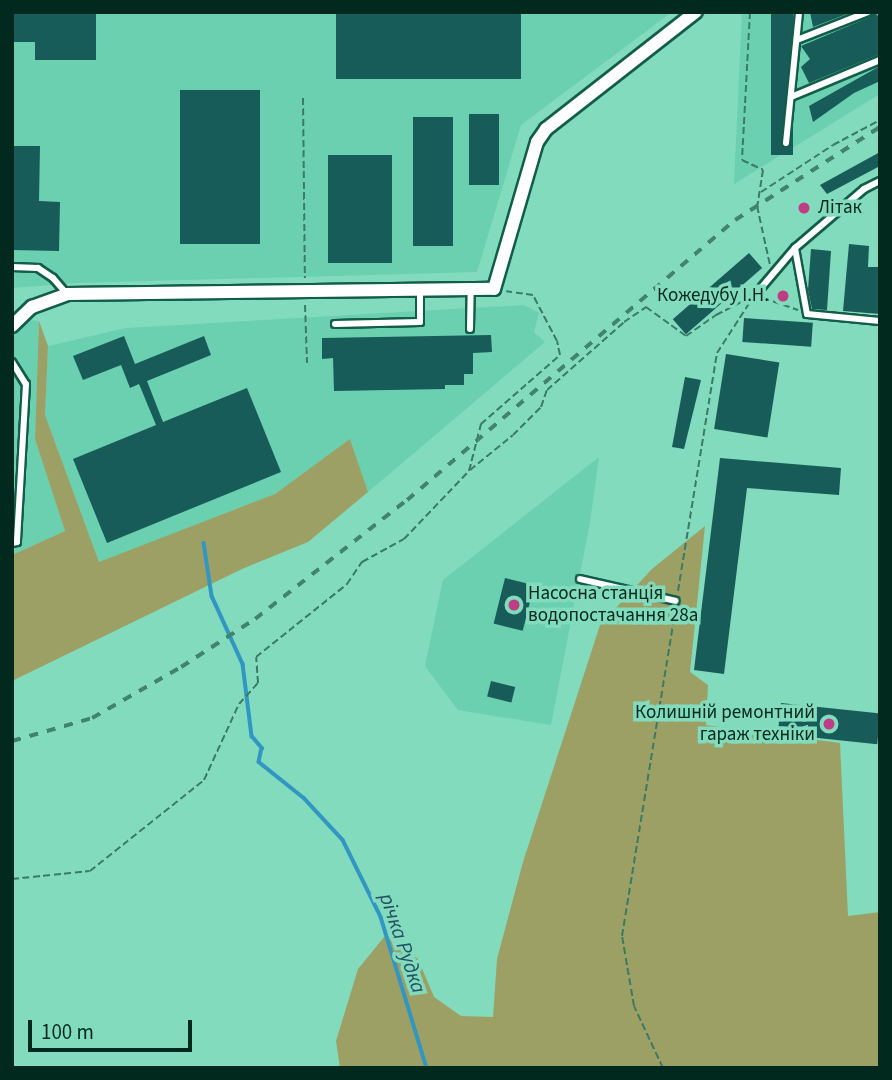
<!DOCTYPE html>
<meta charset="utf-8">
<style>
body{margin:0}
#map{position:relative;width:892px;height:1080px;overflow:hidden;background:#81dbbc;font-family:"Source Sans 3",sans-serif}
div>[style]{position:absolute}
.built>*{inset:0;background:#6bd0af}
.green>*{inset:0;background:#9da064}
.stream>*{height:3.5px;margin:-1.75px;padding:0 1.75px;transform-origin:1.75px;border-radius:1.75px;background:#3197c2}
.building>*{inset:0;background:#175c59;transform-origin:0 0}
.path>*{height:2px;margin-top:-1px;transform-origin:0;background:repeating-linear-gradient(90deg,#3b7a66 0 7px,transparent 0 10.5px)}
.roads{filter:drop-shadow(2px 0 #125d49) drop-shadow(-2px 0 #125d49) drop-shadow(0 2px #125d49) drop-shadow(0 -2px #125d49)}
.service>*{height:6px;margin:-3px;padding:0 3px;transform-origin:3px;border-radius:3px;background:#fff}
.minor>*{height:12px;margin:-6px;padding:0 6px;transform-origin:6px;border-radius:6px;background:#fff}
.rail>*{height:3.5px;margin-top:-1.75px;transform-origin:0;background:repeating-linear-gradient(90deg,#42836e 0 9px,transparent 0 18px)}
.dots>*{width:19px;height:19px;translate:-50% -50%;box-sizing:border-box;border:4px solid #81dbbc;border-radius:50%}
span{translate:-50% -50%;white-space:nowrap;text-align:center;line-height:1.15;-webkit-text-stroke:7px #81dbbc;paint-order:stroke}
.poi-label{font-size:19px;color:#01291e}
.left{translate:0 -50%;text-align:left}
.right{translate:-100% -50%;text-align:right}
.water-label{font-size:21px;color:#254f62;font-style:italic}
.frame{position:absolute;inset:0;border:14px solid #01291e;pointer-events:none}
.scale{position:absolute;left:28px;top:1020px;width:164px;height:32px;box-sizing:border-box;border:4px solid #01291e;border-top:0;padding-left:9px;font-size:21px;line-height:24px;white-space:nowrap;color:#01291e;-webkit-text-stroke:5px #81dbbc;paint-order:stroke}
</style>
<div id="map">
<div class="built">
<div style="clip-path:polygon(12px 12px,672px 12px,521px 125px,477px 272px,78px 283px,12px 288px)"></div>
<div style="clip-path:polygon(742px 12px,880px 12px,880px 94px,734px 184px)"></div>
<div style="clip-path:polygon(524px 305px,539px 313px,534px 332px,545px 342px,368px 492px,350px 440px,275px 494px,99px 563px,45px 415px,48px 346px,126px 328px)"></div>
<div style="clip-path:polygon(12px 319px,39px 321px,35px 439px,65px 531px,12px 555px)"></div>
<div style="clip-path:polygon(599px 457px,590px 522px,551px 725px,458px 710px,425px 666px,443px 580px)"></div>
</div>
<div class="green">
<div style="clip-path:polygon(39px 321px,48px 346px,45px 415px,99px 562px,275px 494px,350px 439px,368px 492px,308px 542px,242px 569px,12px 681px,12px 555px,65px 531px,35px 439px)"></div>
<div style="clip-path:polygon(705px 526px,690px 672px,708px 685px,706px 725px,840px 743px,848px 916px,880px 912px,880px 1068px,340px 1068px,336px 1041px,358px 969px,385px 936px,418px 959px,434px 997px,461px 1016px,493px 1017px,497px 959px,523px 862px,600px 625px,652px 569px)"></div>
</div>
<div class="stream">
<div style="left:204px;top:543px;width:54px;rotate:81.4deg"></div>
<div style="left:212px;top:596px;width:75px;rotate:65.5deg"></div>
<div style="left:243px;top:664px;width:73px;rotate:82.9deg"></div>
<div style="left:252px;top:736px;width:16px;rotate:50deg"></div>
<div style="left:262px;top:748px;width:14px;rotate:102deg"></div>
<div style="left:259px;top:762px;width:58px;rotate:38.7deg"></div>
<div style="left:304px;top:798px;width:57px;rotate:47.1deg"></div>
<div style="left:343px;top:840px;width:86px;rotate:63.7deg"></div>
<div style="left:381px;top:917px;width:158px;rotate:73.1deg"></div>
</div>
<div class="building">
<div style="clip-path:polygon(12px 12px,96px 12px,96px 60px,35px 60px,35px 42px,12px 42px)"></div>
<div style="left:336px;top:12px;width:185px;height:67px"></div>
<div style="left:771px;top:12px;width:22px;height:143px"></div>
<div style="clip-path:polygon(810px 12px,852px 12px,813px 27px)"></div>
<div style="clip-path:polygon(874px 12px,880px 18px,880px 54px,809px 83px,801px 67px,810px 59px,801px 46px,870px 17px)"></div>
<div style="clip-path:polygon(880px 66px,880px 81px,854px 93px,813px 122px,809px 106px)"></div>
<div style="left:260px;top:90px;width:154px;height:80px;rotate:90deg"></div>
<div style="left:469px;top:114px;width:30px;height:71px"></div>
<div style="left:413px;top:117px;width:40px;height:129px"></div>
<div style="clip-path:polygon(12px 146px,40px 146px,39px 201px,60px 202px,59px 251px,12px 250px)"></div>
<div style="clip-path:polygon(880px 152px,880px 166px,827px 194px,820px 185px)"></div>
<div style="left:328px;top:155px;width:64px;height:108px"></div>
<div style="clip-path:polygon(849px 244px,869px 246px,868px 267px,880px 267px,880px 314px,843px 311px)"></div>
<div style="clip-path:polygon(811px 249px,831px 251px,827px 310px,812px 309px,808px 290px)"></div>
<div style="left:749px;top:253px;width:20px;height:101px;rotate:49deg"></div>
<div style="left:744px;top:318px;width:69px;height:24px;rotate:4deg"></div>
<div style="clip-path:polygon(491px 335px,492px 352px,473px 353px,473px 374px,464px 374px,464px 385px,445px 385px,445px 389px,334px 391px,333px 358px,322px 359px,322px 338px)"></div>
<div style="clip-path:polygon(124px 336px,135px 364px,204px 336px,211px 355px,147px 381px,163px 422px,247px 388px,281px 472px,107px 543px,73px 459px,156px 425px,139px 384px,130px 388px,121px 365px,83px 380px,73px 356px)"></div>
<div style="left:726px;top:354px;width:54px;height:76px;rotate:9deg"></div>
<div style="clip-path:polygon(685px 377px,701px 380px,684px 449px,672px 447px)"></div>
<div style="clip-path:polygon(720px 458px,841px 468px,839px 495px,747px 488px,724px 674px,694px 670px)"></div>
<div style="left:505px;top:578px;width:30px;height:47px;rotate:14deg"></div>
<div style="left:491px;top:681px;width:25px;height:16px;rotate:14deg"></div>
<div style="left:781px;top:703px;width:100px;height:31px;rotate:6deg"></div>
</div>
<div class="path">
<div style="left:750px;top:12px;width:148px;rotate:93.1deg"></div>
<div style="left:742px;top:160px;width:23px;rotate:25deg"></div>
<div style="left:763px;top:170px;width:36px;rotate:99deg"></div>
<div style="left:757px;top:206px;width:60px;rotate:77.6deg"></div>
<div style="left:303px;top:98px;width:180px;rotate:89.4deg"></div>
<div style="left:761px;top:192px;width:86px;rotate:-33.1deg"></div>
<div style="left:833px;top:145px;width:53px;rotate:-28deg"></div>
<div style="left:763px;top:298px;width:37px;rotate:19deg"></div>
<div style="left:305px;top:305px;width:58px;rotate:88deg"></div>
<div style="left:470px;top:470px;width:55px;rotate:-39.1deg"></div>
<div style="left:513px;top:435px;width:40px;rotate:-45deg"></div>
<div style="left:541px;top:407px;width:18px;rotate:-71deg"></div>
<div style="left:547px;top:390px;width:103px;rotate:-41.4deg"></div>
<div style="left:624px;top:322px;width:27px;rotate:-34deg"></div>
<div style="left:646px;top:307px;width:49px;rotate:35.9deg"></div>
<div style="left:686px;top:336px;width:37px;rotate:-35deg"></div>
<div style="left:716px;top:315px;width:36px;rotate:-27deg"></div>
<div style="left:678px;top:591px;width:241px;rotate:-80.7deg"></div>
<div style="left:717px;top:353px;width:61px;rotate:-57.1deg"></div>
<div style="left:12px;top:879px;width:78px;rotate:-5.9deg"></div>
<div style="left:90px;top:871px;width:146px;rotate:-38.6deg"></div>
<div style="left:204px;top:780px;width:84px;rotate:-65.3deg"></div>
<div style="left:239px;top:704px;width:28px;rotate:-48deg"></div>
<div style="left:258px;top:683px;width:26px;rotate:-94deg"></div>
<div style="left:256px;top:657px;width:117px;rotate:-38.7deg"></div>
<div style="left:347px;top:584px;width:27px;rotate:-56deg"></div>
<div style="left:362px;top:562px;width:48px;rotate:-28.7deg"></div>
<div style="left:404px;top:539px;width:94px;rotate:-46.3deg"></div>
<div style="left:469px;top:471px;width:49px;rotate:-75.7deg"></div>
<div style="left:481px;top:424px;width:105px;rotate:-41.1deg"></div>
<div style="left:560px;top:355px;width:14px;rotate:-102deg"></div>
<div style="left:557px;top:341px;width:52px;rotate:-117.6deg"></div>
<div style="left:533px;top:295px;width:27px;rotate:-172deg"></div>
<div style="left:663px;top:1068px;width:68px;rotate:-115.1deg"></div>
<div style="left:634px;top:1006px;width:71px;rotate:-99.7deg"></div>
<div style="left:622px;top:936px;width:329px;rotate:-80.7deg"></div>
</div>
<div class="roads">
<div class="service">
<div style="left:797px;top:40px;width:76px;rotate:-21.5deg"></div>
<div style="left:791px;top:97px;width:96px;rotate:-22.6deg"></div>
<div style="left:786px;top:143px;width:132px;rotate:-84.3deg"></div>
<div style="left:795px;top:248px;width:67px;rotate:79.7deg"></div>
<div style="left:807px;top:314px;width:73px;rotate:5.5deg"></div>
<div style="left:12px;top:267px;width:26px;rotate:2deg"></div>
<div style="left:38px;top:268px;width:18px;rotate:34deg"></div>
<div style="left:53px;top:278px;width:21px;rotate:49deg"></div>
<div style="left:755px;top:295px;width:62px;rotate:-49.6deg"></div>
<div style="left:795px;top:248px;width:91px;rotate:-40.5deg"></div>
<div style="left:864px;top:189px;width:18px;rotate:-27deg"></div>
<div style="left:335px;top:324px;width:85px;rotate:-1.3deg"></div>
<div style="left:420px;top:322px;width:32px;rotate:-90deg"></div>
<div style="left:470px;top:329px;width:39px;rotate:-89deg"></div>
<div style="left:12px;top:362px;width:26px;rotate:58deg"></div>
<div style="left:26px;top:384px;width:158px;rotate:93.3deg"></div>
<div style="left:17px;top:542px;width:5px;rotate:169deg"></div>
<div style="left:580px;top:579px;width:98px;rotate:12.9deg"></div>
</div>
<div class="minor">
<div style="left:12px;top:326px;width:28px;rotate:-44deg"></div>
<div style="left:32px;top:307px;width:37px;rotate:-20deg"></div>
<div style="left:67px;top:294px;width:427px;rotate:-0.7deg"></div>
<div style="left:494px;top:289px;width:153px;rotate:-73.7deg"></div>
<div style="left:537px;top:142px;width:16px;rotate:-55deg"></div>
<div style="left:546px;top:129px;width:190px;rotate:-38deg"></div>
</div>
</div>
<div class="rail">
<div style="left:12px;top:741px;width:83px;rotate:-16deg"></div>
<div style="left:92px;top:718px;width:103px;rotate:-29.8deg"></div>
<div style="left:181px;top:667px;width:88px;rotate:-33deg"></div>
<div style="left:255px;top:619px;width:193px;rotate:-38.1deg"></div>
<div style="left:407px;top:500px;width:431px;rotate:-40.5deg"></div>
<div style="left:735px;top:220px;width:172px;rotate:-32.7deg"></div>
</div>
<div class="dots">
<div style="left:804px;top:208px;background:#bf3d85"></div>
<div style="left:783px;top:296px;background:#bf3d85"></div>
<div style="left:514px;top:605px;background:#bf3d85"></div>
<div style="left:829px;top:724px;background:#bf3d85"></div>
</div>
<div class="poi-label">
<span class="left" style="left:818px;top:208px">Літак</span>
<span class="right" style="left:769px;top:296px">Кожедубу І.Н.</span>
<span class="left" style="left:528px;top:605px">Насосна станція<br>водопостачання 28а</span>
<span class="right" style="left:815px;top:724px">Колишній ремонтний<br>гараж техніки</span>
</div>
<div class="water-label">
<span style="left:403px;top:943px;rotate:71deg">річка Рудка</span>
</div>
<div class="frame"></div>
<div class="scale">100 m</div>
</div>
